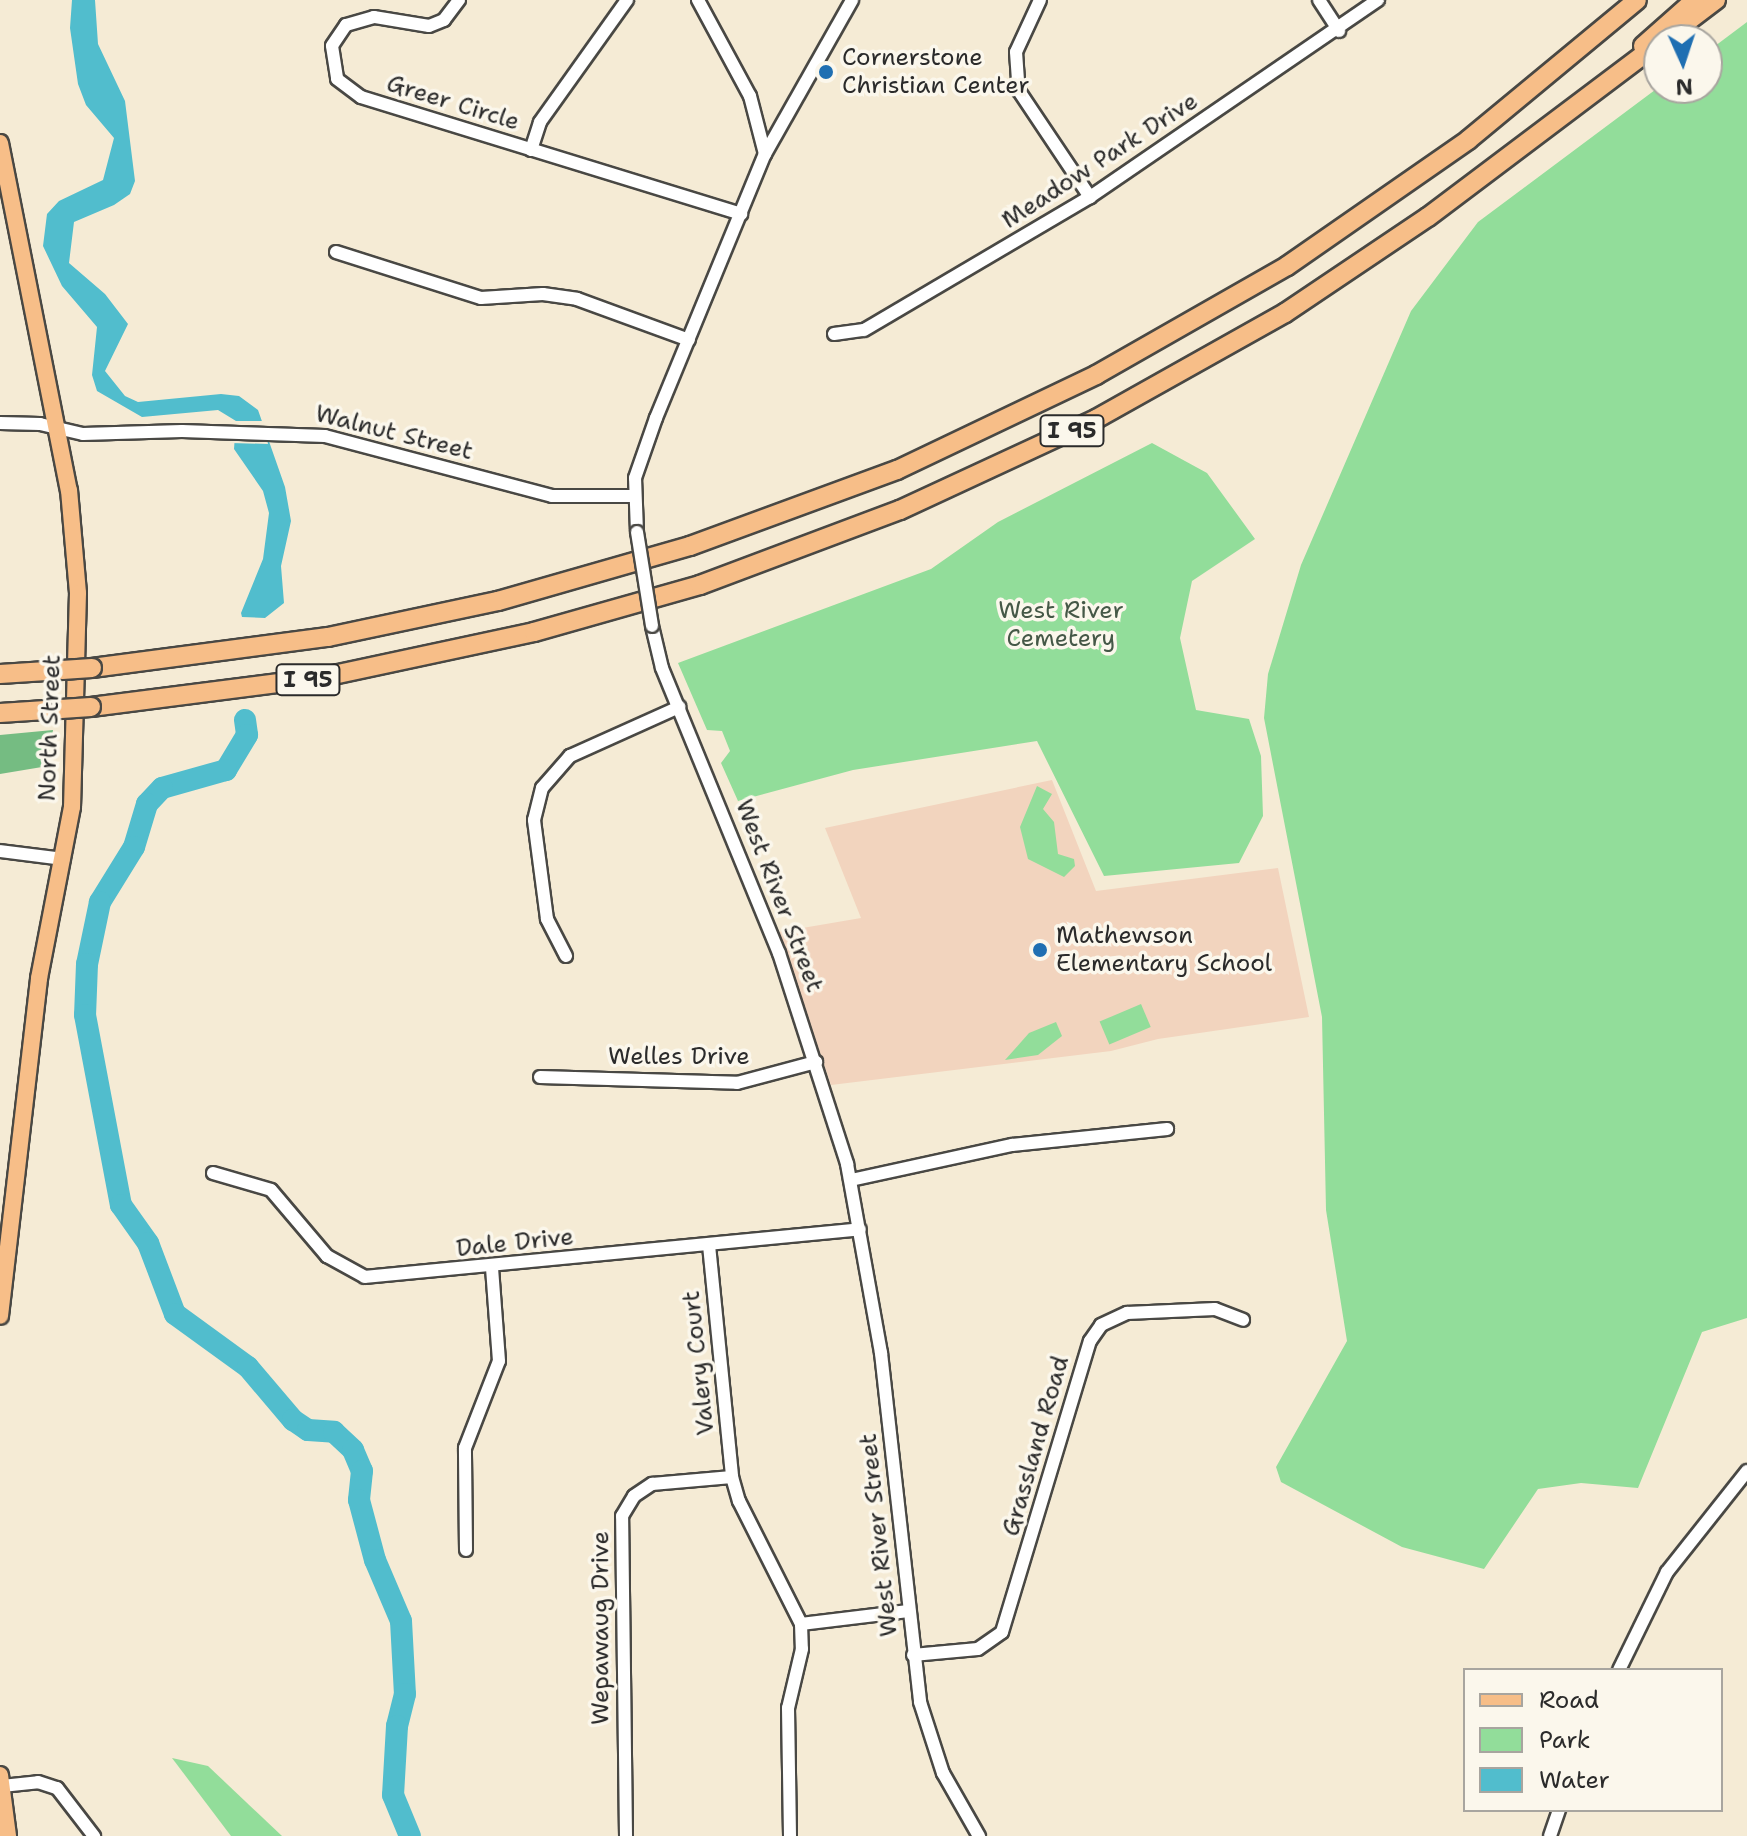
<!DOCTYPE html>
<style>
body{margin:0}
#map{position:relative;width:1747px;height:1836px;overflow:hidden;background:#f5ebd5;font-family:"Shantell Sans",sans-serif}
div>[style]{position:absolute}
.built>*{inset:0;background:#f2d4be}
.green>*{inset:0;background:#92dd9a;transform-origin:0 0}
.forest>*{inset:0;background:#75bc82}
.water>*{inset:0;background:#51bdcd}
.pier>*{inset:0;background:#f5ebd5}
.river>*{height:22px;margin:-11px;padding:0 11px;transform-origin:11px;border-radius:11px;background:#51bdcd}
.roads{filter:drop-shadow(2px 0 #494844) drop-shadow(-2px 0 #494844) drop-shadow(0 2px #494844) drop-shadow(0 -2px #494844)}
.minor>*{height:12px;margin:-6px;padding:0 6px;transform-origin:6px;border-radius:6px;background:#fff}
.major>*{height:16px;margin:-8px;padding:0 8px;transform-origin:8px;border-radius:8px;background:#f7be88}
.highway>*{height:18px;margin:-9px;padding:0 9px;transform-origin:9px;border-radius:9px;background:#f7be88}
.bridges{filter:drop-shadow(2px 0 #494844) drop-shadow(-2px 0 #494844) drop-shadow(0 2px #494844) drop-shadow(0 -2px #494844)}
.minor-bridge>*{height:12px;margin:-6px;padding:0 6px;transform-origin:6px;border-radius:6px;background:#fff}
.highway-bridge>*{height:18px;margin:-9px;padding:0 9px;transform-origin:9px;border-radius:9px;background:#f7be88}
.dots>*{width:22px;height:22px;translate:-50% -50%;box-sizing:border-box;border:4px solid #fbf7ec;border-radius:50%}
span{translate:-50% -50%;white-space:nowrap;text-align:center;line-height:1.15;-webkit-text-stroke:7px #fbf7ec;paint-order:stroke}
.shield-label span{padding:2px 6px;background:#fbf7ec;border:2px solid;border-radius:6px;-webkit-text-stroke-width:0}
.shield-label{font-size:22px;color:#2b2b2b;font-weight:700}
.poi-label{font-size:24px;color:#2b2b2b}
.left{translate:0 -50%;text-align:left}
.street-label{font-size:24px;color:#2b2b2b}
.park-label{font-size:24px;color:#455847}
.legend{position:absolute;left:1463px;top:1668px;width:260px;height:144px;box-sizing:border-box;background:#fbf7ec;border:2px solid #a8a59f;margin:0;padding:10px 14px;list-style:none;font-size:24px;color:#2b2b2b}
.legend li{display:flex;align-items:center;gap:16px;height:40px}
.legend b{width:40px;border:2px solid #a8a59f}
.north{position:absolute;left:1643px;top:24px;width:80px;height:80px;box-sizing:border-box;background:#fbf7ec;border:2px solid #a8a59f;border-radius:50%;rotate:177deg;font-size:22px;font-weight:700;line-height:32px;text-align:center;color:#2b2b2b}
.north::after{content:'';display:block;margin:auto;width:28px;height:36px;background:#1f6fb2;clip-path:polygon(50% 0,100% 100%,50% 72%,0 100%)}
</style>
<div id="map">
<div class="built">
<div style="clip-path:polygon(1052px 780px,1096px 891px,1278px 868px,1309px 1017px,1158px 1039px,1111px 1051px,831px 1085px,779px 932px,861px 918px,825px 828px)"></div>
</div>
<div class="green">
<div style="clip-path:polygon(1747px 22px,1747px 1318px,1702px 1332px,1638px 1488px,1581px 1483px,1538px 1489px,1484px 1569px,1402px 1547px,1281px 1482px,1276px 1467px,1347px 1341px,1326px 1210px,1322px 1017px,1264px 718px,1268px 674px,1301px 565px,1411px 311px,1478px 222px,1659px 87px,1707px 88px,1707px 52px)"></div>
<div style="clip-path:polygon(1152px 443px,1207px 473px,1255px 539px,1192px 581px,1180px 638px,1196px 710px,1249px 719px,1261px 756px,1263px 816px,1239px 863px,1104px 876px,1037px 741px,853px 770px,738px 801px,721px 763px,730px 751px,722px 731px,707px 730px,678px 663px,931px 569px,998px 522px)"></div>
<div style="clip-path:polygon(1037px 786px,1052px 794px,1043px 809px,1054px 822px,1058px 854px,1074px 859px,1075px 866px,1064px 877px,1028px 859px,1020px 827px)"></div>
<div style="left:1141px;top:1004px;width:25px;height:45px;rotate:67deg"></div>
<div style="clip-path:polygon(1056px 1022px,1062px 1036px,1038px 1055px,1005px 1060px,1029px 1033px)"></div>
<div style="clip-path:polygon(172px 1758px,208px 1766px,282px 1836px,231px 1836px)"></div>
</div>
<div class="forest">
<div style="clip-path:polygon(53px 730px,48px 766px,0 774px,0 735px)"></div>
</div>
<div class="water">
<div style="clip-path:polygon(72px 0,95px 0,98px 44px,125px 101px,135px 181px,130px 194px,114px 205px,74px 222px,69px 263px,105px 294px,128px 324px,105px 371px,125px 396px,138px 402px,221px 394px,239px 396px,258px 410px,285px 487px,291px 521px,281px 566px,284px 603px,265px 618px,242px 617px,241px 613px,263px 559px,269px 513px,263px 491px,234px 449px,236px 421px,218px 410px,142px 417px,97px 391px,92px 375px,97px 327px,62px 286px,43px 246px,47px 214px,59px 201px,103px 180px,114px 138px,86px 105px,78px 84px,70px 28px)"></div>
</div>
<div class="pier">
<div style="clip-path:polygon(233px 421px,263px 421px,268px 444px,231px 443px)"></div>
</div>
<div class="river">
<div style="left:245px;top:720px;width:15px;rotate:82deg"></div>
<div style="left:247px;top:735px;width:41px;rotate:121deg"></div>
<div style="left:226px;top:770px;width:66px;rotate:164.3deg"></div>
<div style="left:162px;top:788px;width:22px;rotate:133deg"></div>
<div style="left:147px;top:804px;width:45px;rotate:106.8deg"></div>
<div style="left:134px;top:847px;width:65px;rotate:121.7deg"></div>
<div style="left:100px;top:902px;width:63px;rotate:101.8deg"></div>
<div style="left:87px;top:964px;width:51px;rotate:92.2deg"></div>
<div style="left:85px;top:1015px;width:193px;rotate:79.3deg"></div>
<div style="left:121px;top:1205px;width:47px;rotate:54.6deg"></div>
<div style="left:148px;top:1243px;width:76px;rotate:69.2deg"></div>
<div style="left:175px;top:1314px;width:90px;rotate:36deg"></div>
<div style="left:248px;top:1367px;width:70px;rotate:49.7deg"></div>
<div style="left:293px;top:1420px;width:18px;rotate:34deg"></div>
<div style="left:308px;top:1430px;width:26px;rotate:4deg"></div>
<div style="left:334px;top:1432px;width:26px;rotate:43deg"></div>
<div style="left:353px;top:1450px;width:23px;rotate:67deg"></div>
<div style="left:362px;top:1471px;width:29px;rotate:96deg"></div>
<div style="left:359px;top:1500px;width:62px;rotate:75.1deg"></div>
<div style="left:375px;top:1560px;width:66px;rotate:66.9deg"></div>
<div style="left:401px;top:1621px;width:73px;rotate:86.9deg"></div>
<div style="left:405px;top:1694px;width:33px;rotate:104deg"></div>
<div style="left:397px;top:1726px;width:69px;rotate:93.3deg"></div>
<div style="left:393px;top:1795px;width:44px;rotate:67.5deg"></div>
</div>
<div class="roads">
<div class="minor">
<div style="left:459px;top:0;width:25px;rotate:127deg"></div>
<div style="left:444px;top:20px;width:16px;rotate:158deg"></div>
<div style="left:429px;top:26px;width:56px;rotate:-170.7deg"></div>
<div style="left:374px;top:17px;width:29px;rotate:164deg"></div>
<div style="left:346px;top:25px;width:25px;rotate:124deg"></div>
<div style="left:332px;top:46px;width:33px;rotate:81deg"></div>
<div style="left:337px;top:79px;width:30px;rotate:37deg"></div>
<div style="left:361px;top:97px;width:398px;rotate:17.1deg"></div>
<div style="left:698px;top:0;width:109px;rotate:61.6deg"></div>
<div style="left:750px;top:96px;width:60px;rotate:75.5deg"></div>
<div style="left:1040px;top:0;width:57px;rotate:114.8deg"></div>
<div style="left:1016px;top:52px;width:39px;rotate:86deg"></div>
<div style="left:1019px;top:91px;width:128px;rotate:56.2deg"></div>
<div style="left:1319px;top:0;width:37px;rotate:57deg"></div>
<div style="left:531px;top:150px;width:29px;rotate:-72deg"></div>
<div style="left:540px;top:122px;width:150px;rotate:-54.5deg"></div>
<div style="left:336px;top:252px;width:152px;rotate:17.6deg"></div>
<div style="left:481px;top:298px;width:62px;rotate:-3.7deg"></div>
<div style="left:543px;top:294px;width:34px;rotate:8deg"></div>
<div style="left:577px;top:299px;width:119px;rotate:20.1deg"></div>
<div style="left:834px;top:334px;width:30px;rotate:-8deg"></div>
<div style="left:864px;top:330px;width:262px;rotate:-30.5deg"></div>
<div style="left:1090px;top:197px;width:349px;rotate:-34.4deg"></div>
<div style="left:0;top:423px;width:40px;rotate:1.4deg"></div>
<div style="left:40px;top:424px;width:44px;rotate:13.1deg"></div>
<div style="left:83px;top:434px;width:99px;rotate:-1.7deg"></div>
<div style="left:182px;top:431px;width:143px;rotate:2deg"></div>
<div style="left:325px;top:436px;width:235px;rotate:14.8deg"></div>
<div style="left:552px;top:496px;width:81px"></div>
<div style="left:637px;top:532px;width:54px;rotate:-92.1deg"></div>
<div style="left:635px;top:478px;width:64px;rotate:-70.7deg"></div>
<div style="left:656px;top:418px;width:286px;rotate:-67.6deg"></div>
<div style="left:765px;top:154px;width:177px;rotate:-60.5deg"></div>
<div style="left:652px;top:626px;width:43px;rotate:76.6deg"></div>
<div style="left:662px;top:668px;width:308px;rotate:67.7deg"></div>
<div style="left:779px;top:953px;width:222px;rotate:72.1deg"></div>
<div style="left:847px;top:1164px;width:192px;rotate:79.8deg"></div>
<div style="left:881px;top:1353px;width:351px;rotate:83.6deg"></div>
<div style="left:920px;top:1702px;width:75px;rotate:72.1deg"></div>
<div style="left:943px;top:1773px;width:73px;rotate:60.3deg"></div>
<div style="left:0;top:851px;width:64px;rotate:7.2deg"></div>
<div style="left:566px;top:956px;width:42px;rotate:-117.2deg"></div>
<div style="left:547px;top:919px;width:100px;rotate:-97.5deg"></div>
<div style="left:534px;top:820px;width:33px;rotate:-76deg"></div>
<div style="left:542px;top:788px;width:43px;rotate:-48.8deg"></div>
<div style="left:570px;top:756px;width:120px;rotate:-24.2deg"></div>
<div style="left:540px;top:1077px;width:197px;rotate:1.7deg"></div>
<div style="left:737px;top:1083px;width:82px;rotate:-14.9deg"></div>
<div style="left:213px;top:1173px;width:60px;rotate:16.3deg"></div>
<div style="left:271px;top:1190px;width:87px;rotate:49.7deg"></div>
<div style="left:327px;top:1256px;width:43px;rotate:28.9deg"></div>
<div style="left:365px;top:1277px;width:497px;rotate:-5.5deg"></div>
<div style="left:851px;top:1180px;width:165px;rotate:-12.3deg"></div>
<div style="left:1012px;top:1145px;width:156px;rotate:-5.9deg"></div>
<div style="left:709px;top:1245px;width:233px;rotate:84.3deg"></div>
<div style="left:466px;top:1550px;width:102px;rotate:-90.6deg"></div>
<div style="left:465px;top:1448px;width:93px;rotate:-68.7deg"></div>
<div style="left:499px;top:1361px;width:93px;rotate:-94.3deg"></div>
<div style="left:801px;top:1624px;width:108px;rotate:-6.9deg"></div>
<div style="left:913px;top:1655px;width:65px;rotate:-5.3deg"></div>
<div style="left:978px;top:1649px;width:29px;rotate:-35deg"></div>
<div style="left:1002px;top:1632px;width:304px;rotate:-73.2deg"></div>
<div style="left:1090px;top:1341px;width:19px;rotate:-55deg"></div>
<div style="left:1101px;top:1325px;width:29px;rotate:-25deg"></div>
<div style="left:1127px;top:1313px;width:88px;rotate:-2.6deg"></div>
<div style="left:1215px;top:1309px;width:30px;rotate:21deg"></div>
<div style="left:1619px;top:1670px;width:109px;rotate:-63.9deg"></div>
<div style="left:1667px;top:1572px;width:129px;rotate:-51.6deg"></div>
<div style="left:2px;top:1786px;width:36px;rotate:-6deg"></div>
<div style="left:38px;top:1782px;width:20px;rotate:18deg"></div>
<div style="left:57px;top:1788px;width:61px;rotate:52.4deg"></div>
<div style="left:626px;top:1836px;width:320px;rotate:-90.7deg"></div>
<div style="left:622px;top:1516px;width:23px;rotate:-59deg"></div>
<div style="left:634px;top:1496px;width:22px;rotate:-34deg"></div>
<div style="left:652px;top:1484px;width:80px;rotate:-5deg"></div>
<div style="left:732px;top:1477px;width:25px;rotate:74deg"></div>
<div style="left:739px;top:1501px;width:138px;rotate:63.2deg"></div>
<div style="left:801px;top:1624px;width:25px;rotate:88deg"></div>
<div style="left:802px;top:1649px;width:61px;rotate:103.3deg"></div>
<div style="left:788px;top:1708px;width:128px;rotate:89.1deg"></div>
<div style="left:1550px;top:1836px;width:28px;rotate:-71deg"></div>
</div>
<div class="major">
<div style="left:0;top:143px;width:354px;rotate:78.8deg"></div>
<div style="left:69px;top:490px;width:103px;rotate:85deg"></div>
<div style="left:78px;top:593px;width:214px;rotate:91.6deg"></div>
<div style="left:72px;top:807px;width:175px;rotate:100.9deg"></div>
<div style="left:39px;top:979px;width:339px;rotate:96.6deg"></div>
<div style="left:0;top:1775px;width:62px;rotate:82.5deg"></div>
</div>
<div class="highway">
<div style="left:1684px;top:24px;width:40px;rotate:-37deg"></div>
<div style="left:1643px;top:46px;width:69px;rotate:-41.5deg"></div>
<div style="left:92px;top:668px;width:238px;rotate:-7.5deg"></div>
<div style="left:328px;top:637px;width:174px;rotate:-12deg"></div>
<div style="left:498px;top:601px;width:200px;rotate:-16deg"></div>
<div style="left:690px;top:546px;width:221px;rotate:-20.2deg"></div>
<div style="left:897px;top:470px;width:221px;rotate:-25.5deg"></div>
<div style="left:1096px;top:375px;width:220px;rotate:-29.7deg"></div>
<div style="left:1287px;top:266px;width:221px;rotate:-34.8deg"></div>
<div style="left:1468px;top:140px;width:219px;rotate:-39.6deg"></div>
<div style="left:0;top:674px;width:62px;rotate:-3.7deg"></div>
<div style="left:91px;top:707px;width:235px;rotate:-7.3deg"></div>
<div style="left:324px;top:677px;width:215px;rotate:-12.1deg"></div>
<div style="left:534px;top:632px;width:173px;rotate:-15.8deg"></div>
<div style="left:700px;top:585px;width:214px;rotate:-20.6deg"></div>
<div style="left:900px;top:510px;width:216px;rotate:-24.9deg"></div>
<div style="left:1096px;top:419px;width:217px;rotate:-29.3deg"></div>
<div style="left:1285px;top:313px;width:172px;rotate:-33.9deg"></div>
<div style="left:1428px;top:217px;width:289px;rotate:-37deg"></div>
<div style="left:0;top:713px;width:61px;rotate:-3.8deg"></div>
</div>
</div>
<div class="bridges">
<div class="minor-bridge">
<div style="left:637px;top:532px;width:95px;rotate:80.9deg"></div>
</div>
<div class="highway-bridge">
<div style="left:62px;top:670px;width:30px;rotate:-4deg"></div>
<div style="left:61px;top:709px;width:30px;rotate:-4deg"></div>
</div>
</div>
<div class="dots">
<div style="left:826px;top:72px;background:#1f6fb2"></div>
<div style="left:1040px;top:950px;background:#1f6fb2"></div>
</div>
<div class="shield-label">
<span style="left:1072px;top:431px">I 95</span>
<span style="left:308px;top:680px">I 95</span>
</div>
<div class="poi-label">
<span class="left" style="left:842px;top:72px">Cornerstone<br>Christian Center</span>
<span class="left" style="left:1056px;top:950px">Mathewson<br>Elementary School</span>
</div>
<div class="street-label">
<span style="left:453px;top:103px;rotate:17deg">Greer Circle</span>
<span style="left:1100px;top:161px;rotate:-33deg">Meadow Park Drive</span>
<span style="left:394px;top:433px;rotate:14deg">Walnut Street</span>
<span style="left:50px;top:728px;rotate:-88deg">North Street</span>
<span style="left:779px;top:896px;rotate:69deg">West River Street</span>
<span style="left:679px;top:1057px">Welles Drive</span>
<span style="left:515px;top:1243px;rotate:-6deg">Dale Drive</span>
<span style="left:699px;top:1363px;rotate:-96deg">Valery Court</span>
<span style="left:1036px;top:1446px;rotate:-74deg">Grassland Road</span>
<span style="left:879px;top:1535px;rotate:-96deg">West River Street</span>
<span style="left:601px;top:1628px;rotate:-90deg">Wepawaug Drive</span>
</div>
<div class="park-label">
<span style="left:1061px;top:625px">West River<br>Cemetery</span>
</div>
<ul class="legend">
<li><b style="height:10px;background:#f7be88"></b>Road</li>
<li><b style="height:22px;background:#92dd9a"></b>Park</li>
<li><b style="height:22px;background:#51bdcd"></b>Water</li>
</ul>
<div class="north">N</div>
</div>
